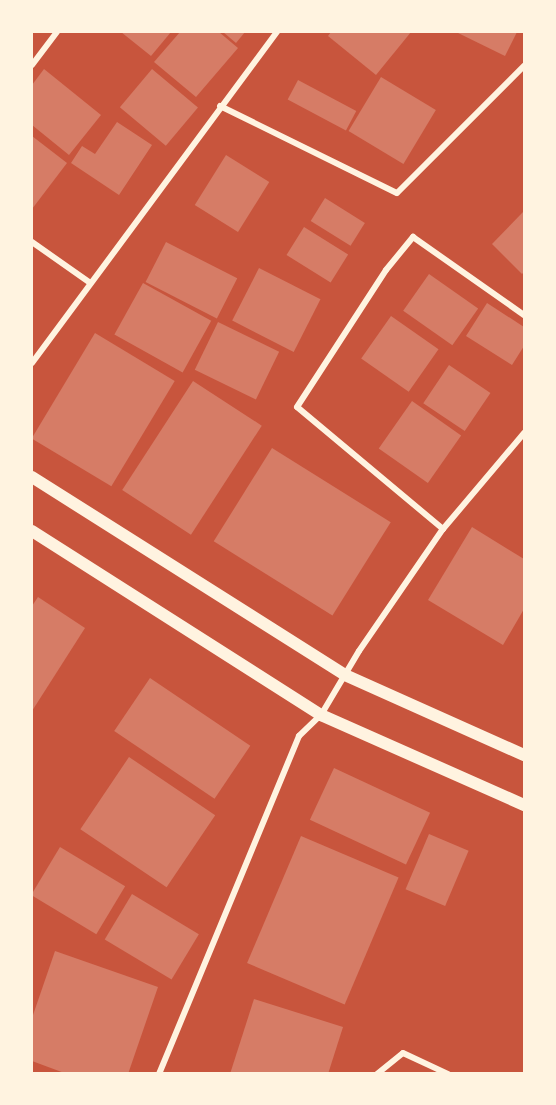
<!DOCTYPE html>
<style>
body{margin:0}
#map{position:relative;width:556px;height:1105px;overflow:hidden;background:#c8553d;font-family:"Sofia Sans Condensed",sans-serif}
div>[style]{position:absolute}
.building>*{inset:0;background:#d67c66;transform-origin:0 0}
.minor>*{height:6px;margin:-3px;padding:0 3px;transform-origin:3px;border-radius:3px;background:#fff3e0}
.secondary>*{height:12px;margin:-6px;padding:0 6px;transform-origin:6px;border-radius:6px;background:#fff3e0}
span{translate:-50% -50%;white-space:nowrap;text-align:center;line-height:1.15;-webkit-text-stroke:5px #fff3e0;paint-order:stroke}
.frame{position:absolute;inset:0;border:33px solid #fff3e0;pointer-events:none}
</style>
<div id="map">
<div class="building">
<div style="clip-path:polygon(121px 32px,171px 32px,151px 56px)"></div>
<div style="clip-path:polygon(180px 32px,219px 32px,238px 48px,196px 97px,154px 62px)"></div>
<div style="clip-path:polygon(223px 32px,245px 32px,236px 43px)"></div>
<div style="clip-path:polygon(331px 32px,411px 32px,376px 75px,328px 36px)"></div>
<div style="clip-path:polygon(456px 32px,517px 32px,505px 56px)"></div>
<div style="clip-path:polygon(44px 69px,101px 115px,69px 155px,32px 125px,32px 85px)"></div>
<div style="left:152px;top:69px;width:60px;height:50px;rotate:40deg"></div>
<div style="left:381px;top:77px;width:64px;height:63px;rotate:31deg"></div>
<div style="left:298px;top:80px;width:66px;height:22px;rotate:28deg"></div>
<div style="clip-path:polygon(117px 122px,152px 145px,119px 195px,71px 163px,82px 146px,95px 154px)"></div>
<div style="clip-path:polygon(32px 136px,67px 163px,32px 209px)"></div>
<div style="left:226px;top:155px;width:51px;height:59px;rotate:32deg"></div>
<div style="left:325px;top:198px;width:47px;height:27px;rotate:32deg"></div>
<div style="clip-path:polygon(524px 211px,524px 272px,522px 274px,492px 244px)"></div>
<div style="left:304px;top:227px;width:52px;height:33px;rotate:32deg"></div>
<div style="left:166px;top:242px;width:80px;height:45px;rotate:27deg"></div>
<div style="left:259px;top:268px;width:69px;height:59px;rotate:27deg"></div>
<div style="left:429px;top:274px;width:60px;height:45px;rotate:35deg"></div>
<div style="left:143px;top:283px;width:78px;height:59px;rotate:29deg"></div>
<div style="clip-path:polygon(487px 303px,524px 327px,524px 346px,512px 365px,466px 336px)"></div>
<div style="left:391px;top:316px;width:58px;height:52px;rotate:35deg"></div>
<div style="left:218px;top:322px;width:68px;height:53px;rotate:26deg"></div>
<div style="left:95px;top:333px;width:93px;height:123px;rotate:31deg"></div>
<div style="left:449px;top:365px;width:50px;height:46px;rotate:34deg"></div>
<div style="left:193px;top:381px;width:82px;height:130px;rotate:33deg"></div>
<div style="left:412px;top:401px;width:60px;height:58px;rotate:35deg"></div>
<div style="left:272px;top:448px;width:140px;height:110px;rotate:32deg"></div>
<div style="clip-path:polygon(472px 527px,524px 559px,524px 609px,503px 645px,428px 600px)"></div>
<div style="clip-path:polygon(38px 597px,85px 628px,32px 711px,32px 606px)"></div>
<div style="left:150px;top:678px;width:121px;height:64px;rotate:34deg"></div>
<div style="left:129px;top:757px;width:104px;height:87px;rotate:34deg"></div>
<div style="left:334px;top:768px;width:106px;height:57px;rotate:25deg"></div>
<div style="left:429px;top:834px;width:43px;height:60px;rotate:23deg"></div>
<div style="left:301px;top:836px;width:106px;height:138px;rotate:23deg"></div>
<div style="left:60px;top:847px;width:76px;height:56px;rotate:31deg"></div>
<div style="left:132px;top:894px;width:78px;height:53px;rotate:31deg"></div>
<div style="clip-path:polygon(55px 951px,158px 987px,128px 1074px,67px 1074px,32px 1061px,32px 1018px)"></div>
<div style="clip-path:polygon(254px 999px,343px 1027px,328px 1074px,230px 1074px)"></div>
</div>
<div class="minor">
<div style="left:32px;top:65px;width:41px;rotate:-52.9deg"></div>
<div style="left:220px;top:106px;width:197px;rotate:26.2deg"></div>
<div style="left:397px;top:193px;width:180px;rotate:-45deg"></div>
<div style="left:32px;top:242px;width:70px;rotate:35.1deg"></div>
<div style="left:32px;top:363px;width:412px;rotate:-53.5deg"></div>
<div style="left:443px;top:529px;width:190px;rotate:-140.1deg"></div>
<div style="left:297px;top:407px;width:163px;rotate:-57deg"></div>
<div style="left:386px;top:270px;width:43px;rotate:-50.7deg"></div>
<div style="left:413px;top:237px;width:136px;rotate:35.1deg"></div>
<div style="left:159px;top:1074px;width:366px;rotate:-67.5deg"></div>
<div style="left:299px;top:736px;width:30px;rotate:-44deg"></div>
<div style="left:321px;top:715px;width:74px;rotate:-59.3deg"></div>
<div style="left:359px;top:651px;width:148px;rotate:-55.5deg"></div>
<div style="left:443px;top:529px;width:126px;rotate:-49.8deg"></div>
<div style="left:377px;top:1074px;width:33px;rotate:-39deg"></div>
<div style="left:403px;top:1053px;width:50px;rotate:25deg"></div>
</div>
<div class="secondary">
<div style="left:32px;top:477px;width:370px;rotate:32.3deg"></div>
<div style="left:345px;top:675px;width:196px;rotate:24.1deg"></div>
<div style="left:32px;top:531px;width:343px;rotate:32.5deg"></div>
<div style="left:321px;top:715px;width:222px;rotate:23.9deg"></div>
</div>
<div class="frame"></div>
</div>
